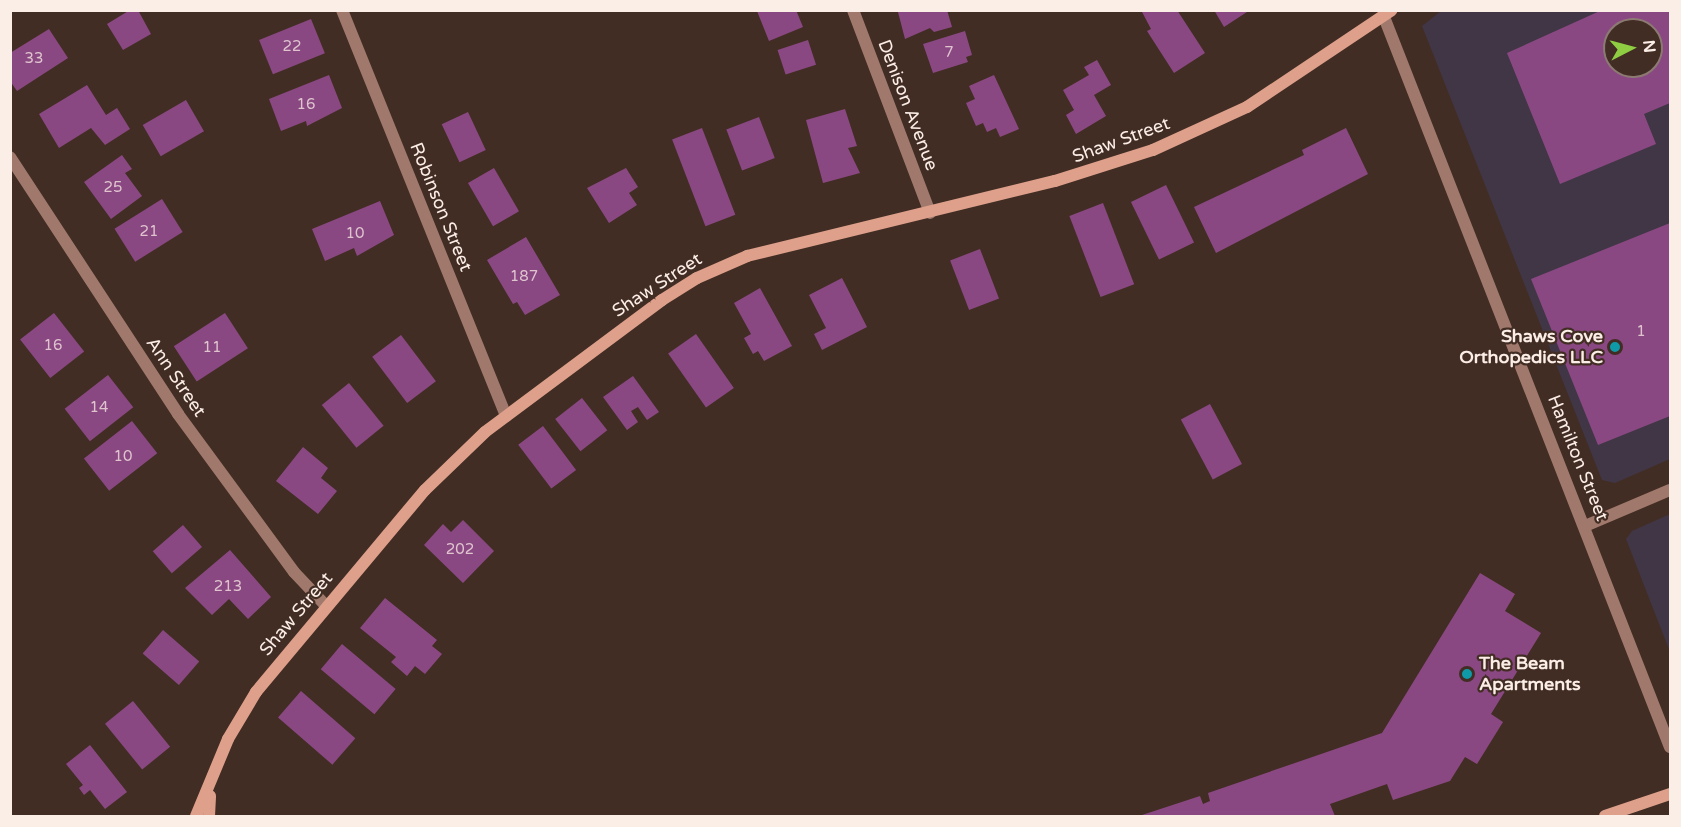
<!DOCTYPE html>
<style>
body{margin:0}
#map{position:relative;width:1681px;height:827px;overflow:hidden;background:#422d24;font-family:"Varela Round",sans-serif}
div>[style]{position:absolute}
.commercial>*{inset:0;background:#413645}
.building>*{inset:0;background:#8a4883;transform-origin:0 0}
.street>*{height:12px;margin:-6px;padding:0 6px;transform-origin:6px;border-radius:6px;background:#a0796c}
.secondary>*{height:12px;margin:-6px;padding:0 6px;transform-origin:6px;border-radius:6px;background:#dea08b}
.dots>*{width:16px;height:16px;translate:-50% -50%;box-sizing:border-box;border:3px solid #422d24;border-radius:50%}
span{translate:-50% -50%;white-space:nowrap;text-align:center;line-height:1.15;-webkit-text-stroke:4.5px #422d24;paint-order:stroke}
.number-label{font-size:15px;color:#dfc4ce}
.number-label span{-webkit-text-stroke-width:0}
.street-label{font-size:18px;color:#fbeee7}
.poi-label{font-size:18px;color:#fbeee7;font-weight:700}
.right{translate:-100% -50%;text-align:right}
.left{translate:0 -50%;text-align:left}
.frame{position:absolute;inset:0;border:12px solid #fbeee7;pointer-events:none}
.north{position:absolute;left:1603px;top:18px;width:60px;height:60px;box-sizing:border-box;background:#422d24;border:2px solid #8c7a72;border-radius:50%;rotate:84deg;font-size:16px;font-weight:700;line-height:24px;text-align:center;color:#fbeee7}
.north::after{content:'';display:block;margin:auto;width:21px;height:27px;background:#8fcd42;clip-path:polygon(50% 0,100% 100%,50% 72%,0 100%)}
</style>
<div id="map">
<div class="commercial">
<div style="clip-path:polygon(evenodd,1441px 11px,1670px 11px,1670px 459px,1615px 483px,1602px 480px,1422px 26px,1441px 11px,1615px 30px,1651px 30px,1651px 66px,1615px 66px,1615px 30px)"></div>
<div style="clip-path:polygon(1670px 514px,1670px 652px,1626px 539px,1632px 531px)"></div>
</div>
<div class="building">
<div style="clip-path:polygon(130px 10px,138px 10px,151px 34px,123px 50px,107px 24px)"></div>
<div style="clip-path:polygon(796px 10px,803px 27px,769px 41px,757px 11px)"></div>
<div style="clip-path:polygon(947px 10px,952px 27px,934px 32px,930px 28px,905px 39px,898px 12px)"></div>
<div style="clip-path:polygon(1141px 10px,1177px 10px,1205px 53px,1174px 73px,1147px 31px,1151px 29px)"></div>
<div style="clip-path:polygon(1214px 10px,1250px 10px,1224px 27px)"></div>
<div style="clip-path:polygon(evenodd,1602px 10px,1670px 10px,1670px 103px,1644px 114px,1656px 144px,1560px 184px,1507px 53px,1602px 10px,1615px 30px,1651px 30px,1651px 66px,1615px 66px,1615px 30px)"></div>
<div style="left:311px;top:19px;width:37px;height:56px;rotate:68deg"></div>
<div style="clip-path:polygon(49px 29px,68px 58px,17px 91px,10px 81px,10px 53px)"></div>
<div style="clip-path:polygon(965px 31px,972px 55px,966px 57px,968px 62px,933px 73px,923px 44px)"></div>
<div style="left:808px;top:40px;width:26px;height:32px;rotate:72deg"></div>
<div style="clip-path:polygon(1097px 60px,1111px 85px,1094px 95px,1106px 116px,1076px 134px,1066px 115px,1074px 110px,1063px 90px,1089px 75px,1084px 67px)"></div>
<div style="clip-path:polygon(329px 75px,342px 108px,307px 126px,306px 121px,281px 131px,269px 99px)"></div>
<div style="clip-path:polygon(994px 75px,1019px 129px,1000px 137px,996px 128px,987px 132px,983px 123px,976px 126px,966px 103px,975px 99px,969px 86px)"></div>
<div style="clip-path:polygon(87px 85px,106px 115px,117px 108px,130px 129px,105px 145px,91px 128px,59px 148px,39px 114px)"></div>
<div style="left:186px;top:100px;width:36px;height:50px;rotate:60deg"></div>
<div style="clip-path:polygon(845px 109px,857px 146px,848px 148px,860px 173px,823px 183px,806px 120px)"></div>
<div style="left:468px;top:112px;width:42px;height:29px;rotate:65deg"></div>
<div style="left:759px;top:117px;width:44px;height:35px;rotate:69deg"></div>
<div style="left:702px;top:128px;width:93px;height:32px;rotate:69deg"></div>
<div style="clip-path:polygon(1346px 128px,1368px 174px,1216px 253px,1194px 207px,1304px 155px,1302px 150px)"></div>
<div style="clip-path:polygon(122px 155px,132px 169px,125px 173px,142px 196px,111px 219px,84px 182px)"></div>
<div style="left:494px;top:168px;width:50px;height:30px;rotate:60deg"></div>
<div style="clip-path:polygon(626px 168px,638px 187px,629px 193px,637px 205px,609px 223px,587px 188px)"></div>
<div style="left:1166px;top:185px;width:64px;height:39px;rotate:64deg"></div>
<div style="left:162px;top:199px;width:39px;height:56px;rotate:58deg"></div>
<div style="clip-path:polygon(380px 201px,394px 235px,357px 256px,354px 248px,325px 261px,312px 229px)"></div>
<div style="left:1103px;top:203px;width:87px;height:36px;rotate:69deg"></div>
<div style="clip-path:polygon(1670px 223px,1670px 416px,1598px 445px,1531px 279px)"></div>
<div style="clip-path:polygon(526px 237px,560px 295px,525px 315px,517px 302px,513px 304px,487px 260px)"></div>
<div style="left:980px;top:249px;width:53px;height:32px;rotate:69deg"></div>
<div style="clip-path:polygon(842px 278px,867px 327px,822px 350px,814px 334px,826px 328px,809px 295px)"></div>
<div style="clip-path:polygon(760px 288px,792px 346px,764px 361px,758px 351px,753px 354px,744px 338px,751px 334px,734px 303px)"></div>
<div style="left:54px;top:313px;width:49px;height:43px;rotate:52deg"></div>
<div style="left:225px;top:313px;width:42px;height:61px;rotate:57deg"></div>
<div style="left:696px;top:334px;width:66px;height:34px;rotate:55deg"></div>
<div style="left:401px;top:335px;width:58px;height:36px;rotate:53deg"></div>
<div style="left:108px;top:375px;width:41px;height:55px;rotate:52deg"></div>
<div style="clip-path:polygon(633px 376px,659px 412px,647px 420px,638px 407px,631px 411px,638px 422px,627px 430px,603px 397px)"></div>
<div style="left:349px;top:383px;width:55px;height:35px;rotate:51deg"></div>
<div style="left:582px;top:398px;width:41px;height:34px;rotate:52deg"></div>
<div style="left:1210px;top:404px;width:68px;height:33px;rotate:62deg"></div>
<div style="left:132px;top:421px;width:41px;height:61px;rotate:52deg"></div>
<div style="left:543px;top:426px;width:55px;height:31px;rotate:53deg"></div>
<div style="clip-path:polygon(303px 447px,328px 468px,321px 478px,337px 491px,318px 514px,276px 481px)"></div>
<div style="clip-path:polygon(463px 520px,494px 551px,463px 583px,424px 545px,443px 524px,451px 532px)"></div>
<div style="left:183px;top:525px;width:29px;height:40px;rotate:49deg"></div>
<div style="clip-path:polygon(230px 550px,271px 597px,248px 619px,229px 599px,212px 615px,185px 588px)"></div>
<div style="clip-path:polygon(1480px 573px,1515px 594px,1505px 611px,1541px 633px,1491px 714px,1503px 722px,1477px 764px,1465px 757px,1450px 781px,1393px 800px,1387px 784px,1330px 804px,1335px 816px,1139px 816px,1200px 796px,1203px 804px,1210px 801px,1208px 793px,1382px 733px)"></div>
<div style="clip-path:polygon(385px 598px,437px 640px,432px 646px,442px 654px,425px 674px,415px 666px,407px 676px,391px 662px,396px 657px,360px 628px)"></div>
<div style="left:163px;top:630px;width:48px;height:31px;rotate:41deg"></div>
<div style="left:342px;top:644px;width:70px;height:33px;rotate:40deg"></div>
<div style="left:301px;top:691px;width:72px;height:35px;rotate:41deg"></div>
<div style="left:133px;top:701px;width:59px;height:36px;rotate:51deg"></div>
<div style="clip-path:polygon(90px 745px,127px 792px,105px 809px,90px 790px,84px 795px,79px 788px,83px 785px,66px 764px)"></div>
</div>
<div class="street">
<div style="left:342px;top:10px;width:438px;rotate:68deg"></div>
<div style="left:853px;top:10px;width:217px;rotate:69.2deg"></div>
<div style="left:1384px;top:17px;width:784px;rotate:68.61deg"></div>
<div style="left:10px;top:157px;width:307px;rotate:56.8deg"></div>
<div style="left:178px;top:414px;width:196px;rotate:53.7deg"></div>
<div style="left:294px;top:572px;width:47px;rotate:46.7deg"></div>
<div style="left:1585px;top:526px;width:92px;rotate:-23deg"></div>
</div>
<div class="secondary">
<div style="left:196px;top:816px;width:83px;rotate:-67.4deg"></div>
<div style="left:228px;top:739px;width:55px;rotate:-59.2deg"></div>
<div style="left:256px;top:692px;width:263px;rotate:-50.1deg"></div>
<div style="left:425px;top:490px;width:83px;rotate:-44deg"></div>
<div style="left:485px;top:432px;width:221px;rotate:-36.7deg"></div>
<div style="left:662px;top:300px;width:41px;rotate:-32.2deg"></div>
<div style="left:697px;top:278px;width:55px;rotate:-23.7deg"></div>
<div style="left:747px;top:256px;width:317px;rotate:-13.7deg"></div>
<div style="left:1055px;top:181px;width:103px;rotate:-17.6deg"></div>
<div style="left:1153px;top:150px;width:103px;rotate:-24.6deg"></div>
<div style="left:1247px;top:107px;width:174px;rotate:-33.8deg"></div>
<div style="left:209px;top:816px;width:20px;rotate:-87deg"></div>
<div style="left:1605px;top:816px;width:69px;rotate:-18.7deg"></div>
</div>
<div class="dots">
<div style="left:1615px;top:347px;background:#0f9aa8"></div>
<div style="left:1467px;top:674px;background:#0f9aa8"></div>
</div>
<div class="number-label">
<span style="left:292px;top:47px">22</span>
<span style="left:949px;top:53px">7</span>
<span style="left:34px;top:59px">33</span>
<span style="left:306px;top:105px">16</span>
<span style="left:113px;top:188px">25</span>
<span style="left:149px;top:232px">21</span>
<span style="left:355px;top:234px">10</span>
<span style="left:524px;top:277px">187</span>
<span style="left:1641px;top:332px">1</span>
<span style="left:53px;top:346px">16</span>
<span style="left:212px;top:348px">11</span>
<span style="left:99px;top:408px">14</span>
<span style="left:123px;top:457px">10</span>
<span style="left:460px;top:550px">202</span>
<span style="left:228px;top:587px">213</span>
</div>
<div class="street-label">
<span style="left:908px;top:105px;rotate:69deg">Denison Avenue</span>
<span style="left:1121px;top:140px;rotate:-20deg">Shaw Street</span>
<span style="left:441px;top:207px;rotate:68deg">Robinson Street</span>
<span style="left:657px;top:285px;rotate:-33deg">Shaw Street</span>
<span style="left:176px;top:377px;rotate:56deg">Ann Street</span>
<span style="left:1578px;top:458px;rotate:68deg">Hamilton Street</span>
<span style="left:296px;top:614px;rotate:-50deg">Shaw Street</span>
</div>
<div class="poi-label">
<span class="right" style="left:1603px;top:347px">Shaws Cove<br>Orthopedics LLC</span>
<span class="left" style="left:1479px;top:674px">The Beam<br>Apartments</span>
</div>
<div class="frame"></div>
<div class="north">N</div>
</div>
